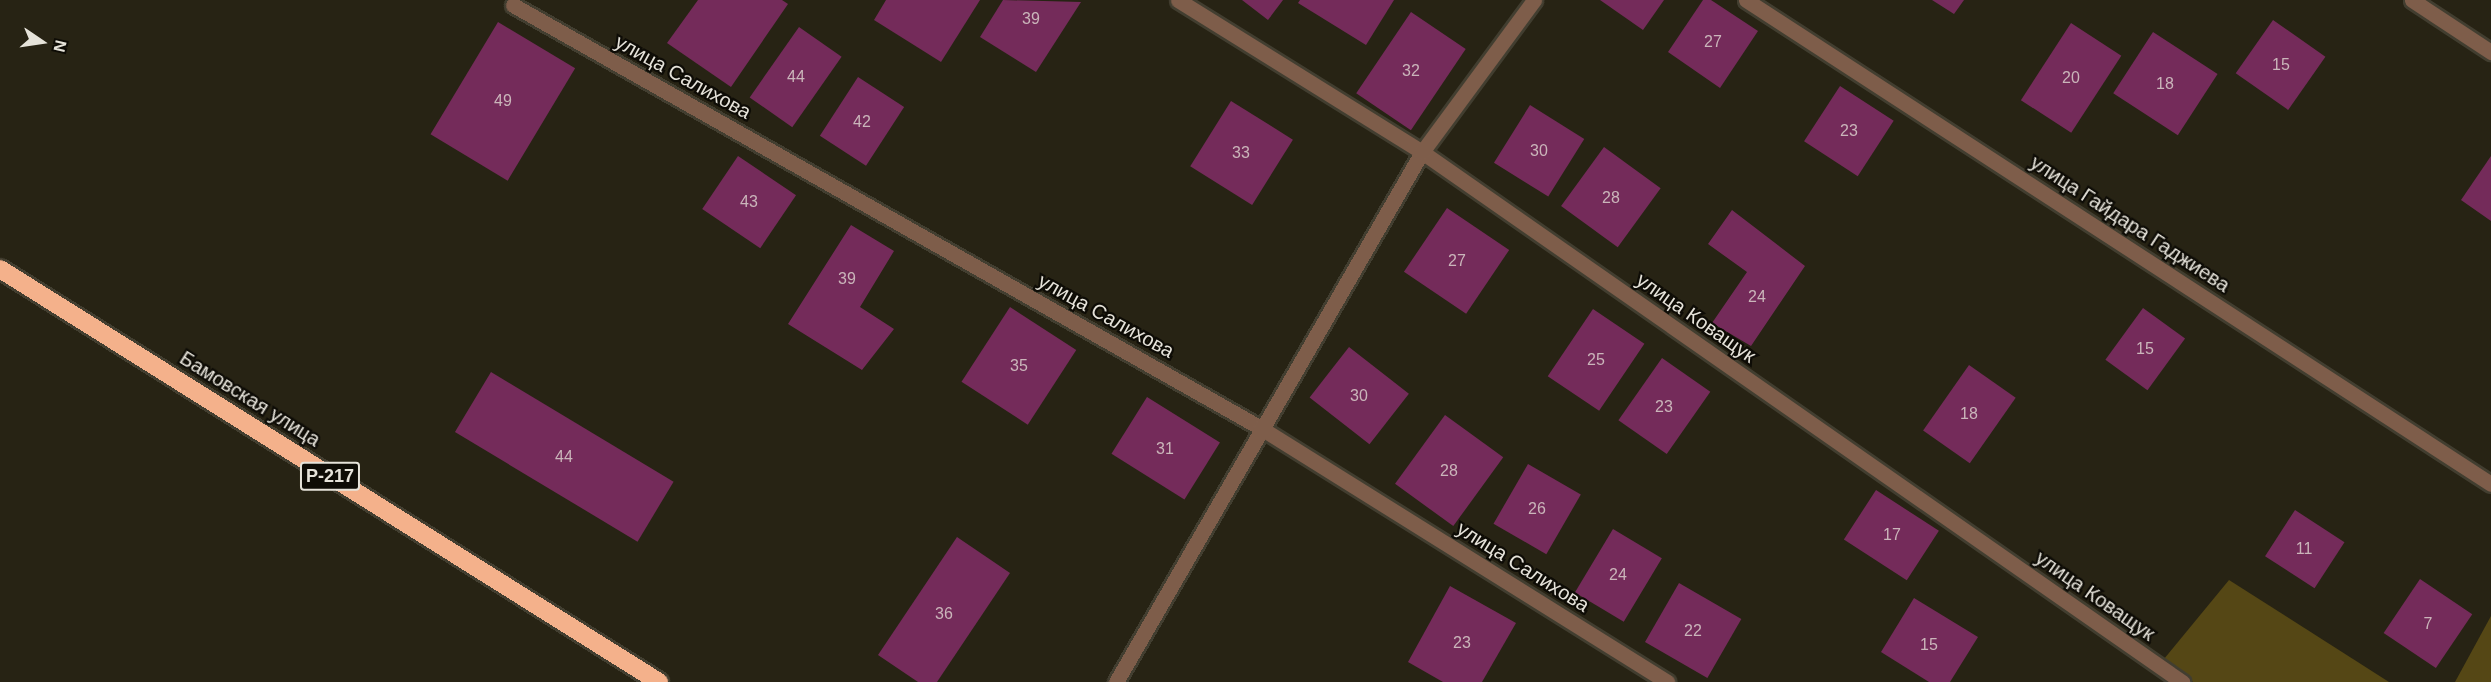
<!DOCTYPE html>
<meta charset="utf-8">
<style>
body{margin:0}
#map{position:relative;width:2491px;height:682px;overflow:hidden;background:#272314;font-family:Helvetica,sans-serif}
div>[style]{position:absolute}
.forest>*{inset:0;background:#554715}
.building>*{inset:0;background:#742b5a;transform-origin:0 0}
.roads{filter:drop-shadow(2px 0 #423e30) drop-shadow(-2px 0 #423e30) drop-shadow(0 2px #423e30) drop-shadow(0 -2px #423e30)}
.minor>*{height:15px;margin:-7.5px;padding:0 7.5px;transform-origin:7.5px;border-radius:7.5px;background:#7e5d4a}
.highway>*{height:18px;margin:-9px;padding:0 9px;transform-origin:9px;border-radius:9px;background:#f4b18b}
span{translate:-50% -50%;white-space:nowrap;text-align:center;line-height:1.15;-webkit-text-stroke:4.5px #0e0c06;paint-order:stroke}
.number-label{font-size:16px;color:#cab5ba}
.number-label span{-webkit-text-stroke-width:0}
.shield-label span{padding:2px 4px;background:#0e0c06;border:2px solid;border-radius:4px;-webkit-text-stroke-width:0}
.shield-label{font-size:18px;color:#e6e3da;font-weight:700}
.street-label{font-size:20px;color:#e6e3da}
.north{position:absolute;left:12px;top:12px;width:60px;height:60px;-webkit-text-stroke:4px #0e0c06;paint-order:stroke;rotate:103deg;font-size:16px;font-weight:700;line-height:24px;text-align:center;color:#e6e3da}
.north::after{content:'';display:block;margin:auto;width:21px;height:27px;background:#e6e3da;clip-path:polygon(50% 0,100% 100%,50% 72%,0 100%)}
</style>
<div id="map">
<div class="forest">
<div style="clip-path:polygon(2229px 580px,2389px 682px,2193px 682px,2164px 659px)"></div>
<div style="clip-path:polygon(2491px 616px,2491px 682px,2455px 682px)"></div>
</div>
<div class="building">
<div style="clip-path:polygon(698px 0,782px 0,788px 4px,731px 87px,667px 43px)"></div>
<div style="clip-path:polygon(886px 0,980px 0,941px 62px,874px 20px)"></div>
<div style="clip-path:polygon(1003px 0,1081px 2px,1036px 72px,980px 37px)"></div>
<div style="clip-path:polygon(1242px 0,1283px 0,1268px 20px)"></div>
<div style="clip-path:polygon(1300px 0,1394px 0,1366px 45px,1298px 3px)"></div>
<div style="clip-path:polygon(1600px 0,1664px 0,1643px 30px)"></div>
<div style="clip-path:polygon(1703px 0,1711px 0,1758px 31px,1720px 88px,1668px 52px)"></div>
<div style="clip-path:polygon(1932px 0,1964px 0,1954px 14px)"></div>
<div style="left:1411px;top:12px;width:66px;height:98px;rotate:34deg"></div>
<div style="left:2273px;top:20px;width:64px;height:65px;rotate:35deg"></div>
<div style="left:498px;top:22px;width:90px;height:131px;rotate:31deg"></div>
<div style="left:2071px;top:23px;width:60px;height:92px;rotate:33deg"></div>
<div style="left:799px;top:27px;width:52px;height:86px;rotate:35deg"></div>
<div style="left:2153px;top:32px;width:77px;height:73px;rotate:33deg"></div>
<div style="left:858px;top:77px;width:55px;height:70px;rotate:33deg"></div>
<div style="left:1840px;top:86px;width:64px;height:66px;rotate:33deg"></div>
<div style="left:1231px;top:101px;width:73px;height:77px;rotate:32deg"></div>
<div style="left:1530px;top:105px;width:64px;height:68px;rotate:32deg"></div>
<div style="left:1604px;top:147px;width:70px;height:73px;rotate:36deg"></div>
<div style="left:738px;top:156px;width:70px;height:64px;rotate:34deg"></div>
<div style="clip-path:polygon(2491px 156px,2491px 221px,2461px 200px)"></div>
<div style="left:1447px;top:208px;width:75px;height:77px;rotate:34deg"></div>
<div style="clip-path:polygon(1732px 210px,1805px 266px,1751px 346px,1712px 323px,1747px 272px,1708px 244px)"></div>
<div style="clip-path:polygon(851px 225px,894px 251px,860px 307px,894px 329px,862px 370px,788px 324px)"></div>
<div style="left:1010px;top:307px;width:79px;height:89px;rotate:33deg"></div>
<div style="left:2143px;top:308px;width:52px;height:64px;rotate:36deg"></div>
<div style="left:1593px;top:309px;width:62px;height:81px;rotate:34deg"></div>
<div style="left:1349px;top:347px;width:76px;height:64px;rotate:38deg"></div>
<div style="left:1662px;top:358px;width:59px;height:76px;rotate:35deg"></div>
<div style="left:1969px;top:365px;width:57px;height:80px;rotate:35deg"></div>
<div style="left:491px;top:372px;width:213px;height:70px;rotate:31deg"></div>
<div style="left:1147px;top:397px;width:86px;height:67px;rotate:32deg"></div>
<div style="left:1445px;top:415px;width:72px;height:85px;rotate:36deg"></div>
<div style="left:1528px;top:464px;width:61px;height:69px;rotate:30deg"></div>
<div style="left:1876px;top:490px;width:75px;height:59px;rotate:33deg"></div>
<div style="left:2295px;top:510px;width:59px;height:55px;rotate:33deg"></div>
<div style="left:1613px;top:529px;width:57px;height:74px;rotate:31deg"></div>
<div style="clip-path:polygon(957px 537px,1010px 573px,937px 682px,918px 682px,878px 655px)"></div>
<div style="left:2420px;top:579px;width:63px;height:65px;rotate:34deg"></div>
<div style="left:1679px;top:583px;width:72px;height:68px;rotate:30deg"></div>
<div style="clip-path:polygon(1450px 586px,1516px 623px,1482px 682px,1443px 682px,1408px 662px)"></div>
<div style="clip-path:polygon(1914px 598px,1978px 637px,1950px 682px,1929px 682px,1881px 652px)"></div>
</div>
<div class="roads">
<div class="minor">
<div style="left:1178px;top:0;width:287px;rotate:31.9deg"></div>
<div style="left:1422px;top:152px;width:927px;rotate:34.89deg"></div>
<div style="left:1746px;top:0;width:888px;rotate:33.01deg"></div>
<div style="left:2412px;top:0;width:95px;rotate:33.4deg"></div>
<div style="left:513px;top:5px;width:859px;rotate:29.49deg"></div>
<div style="left:1261px;top:428px;width:479px;rotate:32deg"></div>
<div style="left:1116px;top:682px;width:612px;rotate:-60deg"></div>
<div style="left:1422px;top:152px;width:189px;rotate:-53.6deg"></div>
</div>
<div class="highway">
<div style="left:0;top:269px;width:778px;rotate:32.08deg"></div>
</div>
</div>
<div class="number-label">
<span style="left:1031px;top:19px">39</span>
<span style="left:1713px;top:42px">27</span>
<span style="left:2281px;top:65px">15</span>
<span style="left:1411px;top:71px">32</span>
<span style="left:796px;top:77px">44</span>
<span style="left:2071px;top:78px">20</span>
<span style="left:2165px;top:84px">18</span>
<span style="left:503px;top:101px">49</span>
<span style="left:862px;top:122px">42</span>
<span style="left:1849px;top:131px">23</span>
<span style="left:1539px;top:151px">30</span>
<span style="left:1241px;top:153px">33</span>
<span style="left:1611px;top:198px">28</span>
<span style="left:749px;top:202px">43</span>
<span style="left:1457px;top:261px">27</span>
<span style="left:847px;top:279px">39</span>
<span style="left:1757px;top:297px">24</span>
<span style="left:2145px;top:349px">15</span>
<span style="left:1596px;top:360px">25</span>
<span style="left:1019px;top:366px">35</span>
<span style="left:1359px;top:396px">30</span>
<span style="left:1664px;top:407px">23</span>
<span style="left:1969px;top:414px">18</span>
<span style="left:1165px;top:449px">31</span>
<span style="left:564px;top:457px">44</span>
<span style="left:1449px;top:471px">28</span>
<span style="left:1537px;top:509px">26</span>
<span style="left:1892px;top:535px">17</span>
<span style="left:2304px;top:549px">11</span>
<span style="left:1618px;top:575px">24</span>
<span style="left:944px;top:614px">36</span>
<span style="left:2428px;top:624px">7</span>
<span style="left:1693px;top:631px">22</span>
<span style="left:1462px;top:643px">23</span>
<span style="left:1929px;top:645px">15</span>
</div>
<div class="shield-label">
<span style="left:330px;top:476px">Р-217</span>
</div>
<div class="street-label">
<span style="left:683px;top:77px;rotate:29deg">улица Салихова</span>
<span style="left:2130px;top:224px;rotate:33deg">улица Гайдара Гаджиева</span>
<span style="left:1106px;top:316px;rotate:29deg">улица Салихова</span>
<span style="left:1696px;top:318px;rotate:35deg">улица Коващук</span>
<span style="left:250px;top:399px;rotate:32deg">Бамовская улица</span>
<span style="left:1523px;top:567px;rotate:32deg">улица Салихова</span>
<span style="left:2095px;top:596px;rotate:35deg">улица Коващук</span>
</div>
<div class="north">N</div>
</div>
